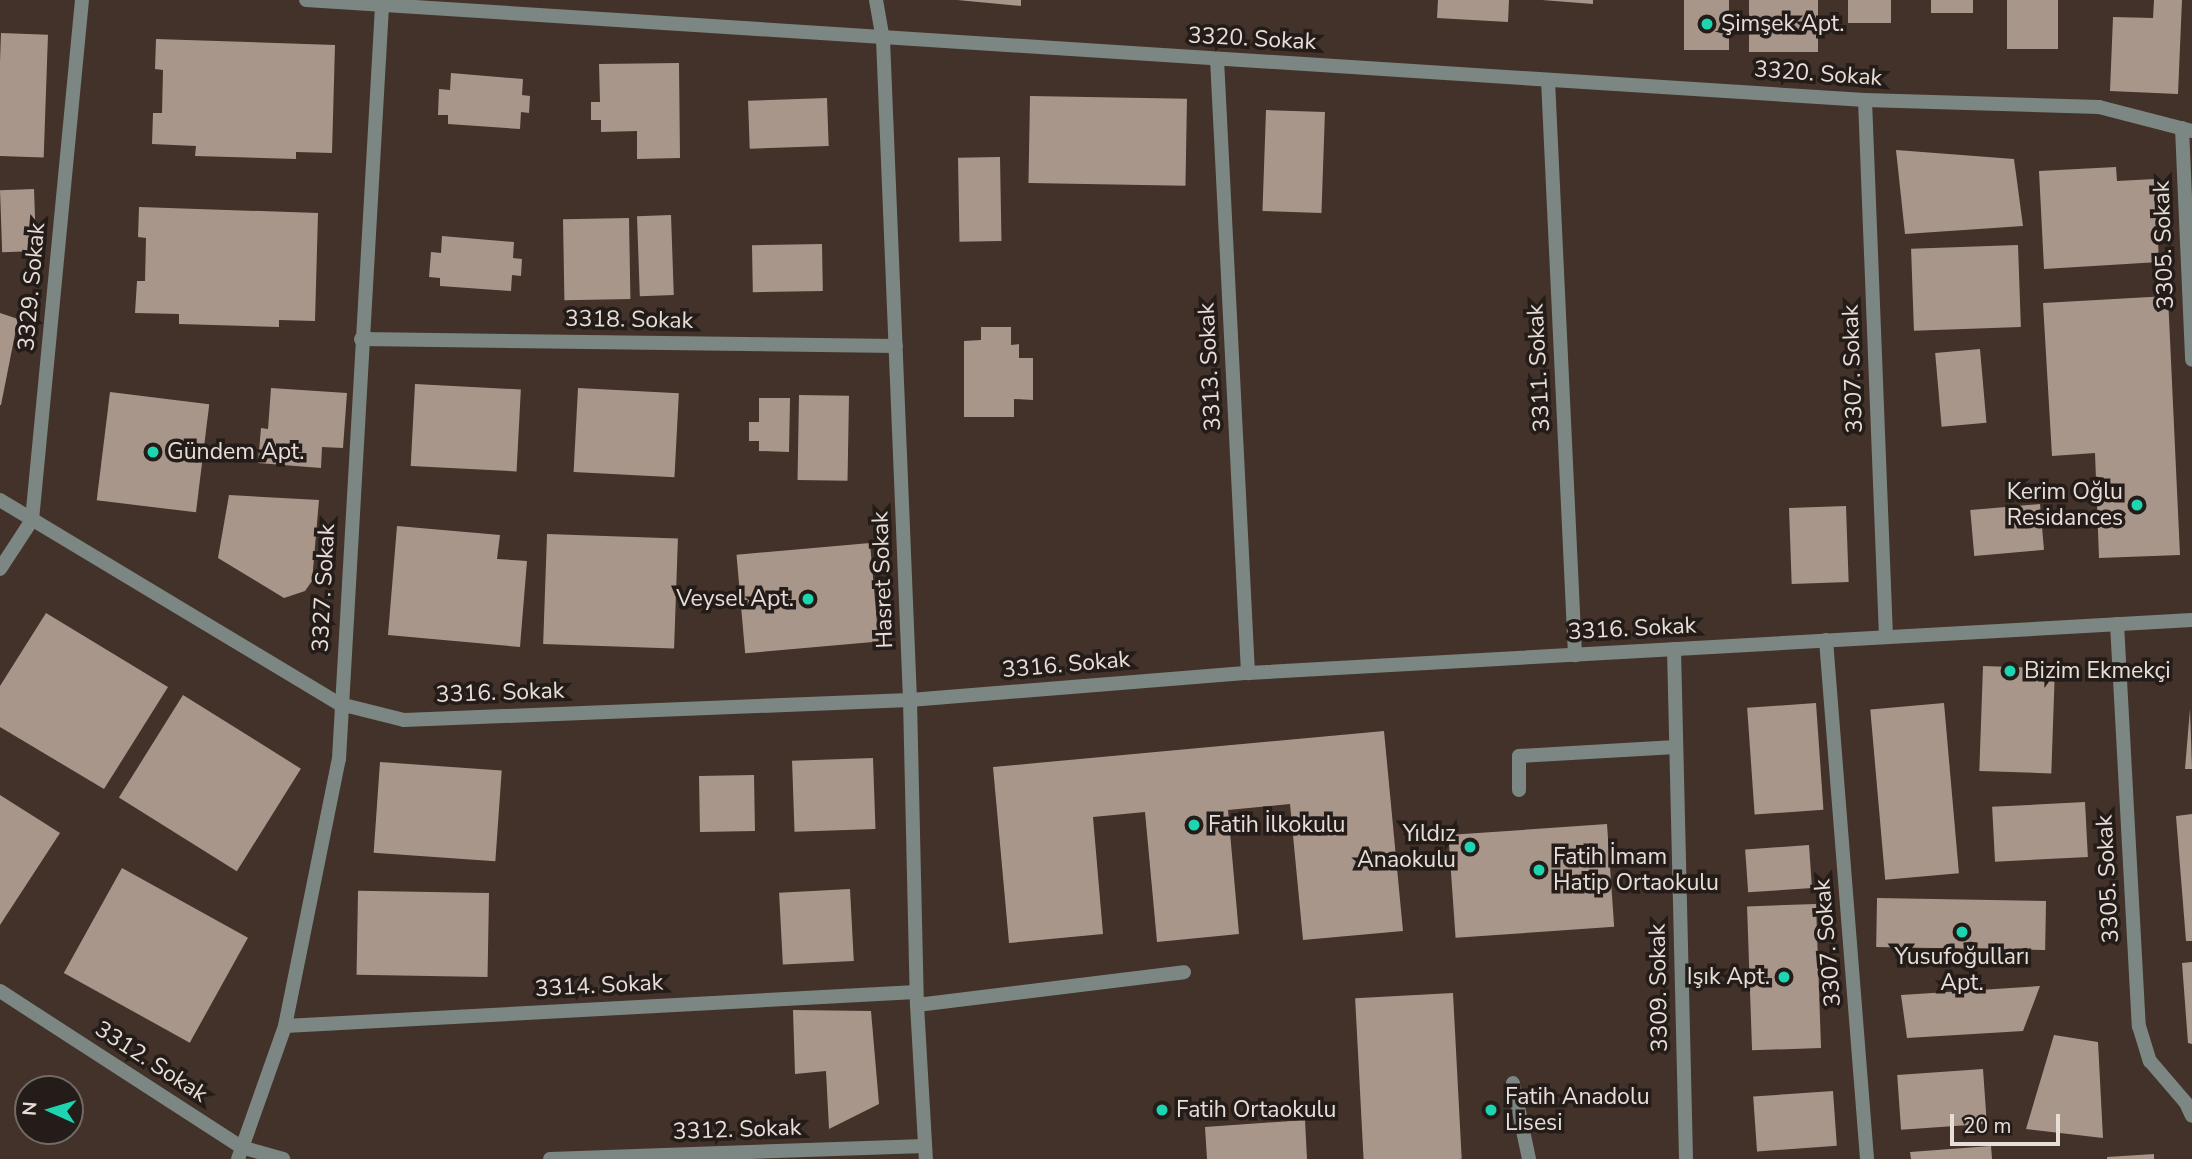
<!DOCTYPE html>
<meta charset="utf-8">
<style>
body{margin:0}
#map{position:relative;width:2192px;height:1159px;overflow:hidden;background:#423229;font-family:"Nunito Sans",sans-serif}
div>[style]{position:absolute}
.building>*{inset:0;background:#a9968b;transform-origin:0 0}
.lane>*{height:14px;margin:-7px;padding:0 7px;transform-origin:7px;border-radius:7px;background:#7c8683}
.street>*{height:14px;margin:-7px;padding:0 7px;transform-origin:7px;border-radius:7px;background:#7c8683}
.dots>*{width:19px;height:19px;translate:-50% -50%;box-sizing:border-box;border:4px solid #231c18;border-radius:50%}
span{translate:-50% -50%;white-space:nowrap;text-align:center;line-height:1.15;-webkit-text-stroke:7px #231c18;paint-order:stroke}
.poi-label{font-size:23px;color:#e8ded8}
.left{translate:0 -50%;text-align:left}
.right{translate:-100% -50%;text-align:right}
.street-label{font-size:23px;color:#e8ded8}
.north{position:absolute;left:14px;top:1075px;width:70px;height:70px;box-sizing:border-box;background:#231c18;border:2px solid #726a65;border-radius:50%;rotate:274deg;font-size:19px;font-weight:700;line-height:28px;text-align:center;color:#e8ded8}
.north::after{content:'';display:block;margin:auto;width:24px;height:32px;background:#1ed5b1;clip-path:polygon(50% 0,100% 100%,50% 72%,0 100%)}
.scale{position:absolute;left:1950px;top:1114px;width:110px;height:32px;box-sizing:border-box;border:4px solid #e8ded8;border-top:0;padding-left:9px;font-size:21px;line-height:24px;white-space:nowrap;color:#e8ded8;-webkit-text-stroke:5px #231c18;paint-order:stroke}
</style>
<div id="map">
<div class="building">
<div style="clip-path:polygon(957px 0,1021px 0,1021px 6px)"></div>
<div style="clip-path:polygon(1438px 0,1509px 0,1508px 22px,1437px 18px)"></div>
<div style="clip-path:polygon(1542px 0,1593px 0,1593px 4px)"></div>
<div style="left:1684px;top:0;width:45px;height:50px"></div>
<div style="left:1749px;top:0;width:69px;height:52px"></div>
<div style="left:1848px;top:0;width:43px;height:23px"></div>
<div style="left:1931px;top:0;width:42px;height:13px"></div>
<div style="left:2007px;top:0;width:51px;height:49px"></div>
<div style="clip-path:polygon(2154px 0,2182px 0,2178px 94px,2110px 91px,2113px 17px,2153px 18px)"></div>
<div style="left:1px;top:33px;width:47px;height:123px;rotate:2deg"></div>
<div style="clip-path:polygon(156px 39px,335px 45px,332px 153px,296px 152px,296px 159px,195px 156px,196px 146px,152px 144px,153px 113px,162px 113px,163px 70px,155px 69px)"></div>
<div style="clip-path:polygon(679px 63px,680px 158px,637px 159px,637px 131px,601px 132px,601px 120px,591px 120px,591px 102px,600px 102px,599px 64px)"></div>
<div style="clip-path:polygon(451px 73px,523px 79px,522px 95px,530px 96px,529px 113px,521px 112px,520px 129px,448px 124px,448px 115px,438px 115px,439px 89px,450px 90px)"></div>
<div style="left:1030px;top:96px;width:157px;height:87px;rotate:1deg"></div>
<div style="left:827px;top:98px;width:48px;height:79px;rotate:88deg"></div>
<div style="left:1266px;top:110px;width:59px;height:101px;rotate:2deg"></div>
<div style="clip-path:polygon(1896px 150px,2014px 159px,2023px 226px,1905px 234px)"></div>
<div style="left:1000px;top:157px;width:84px;height:42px;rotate:89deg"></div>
<div style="clip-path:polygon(2116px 167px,2117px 181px,2155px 179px,2159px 262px,2044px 269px,2039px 171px)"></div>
<div style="left:34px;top:189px;width:62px;height:34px;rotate:88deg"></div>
<div style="clip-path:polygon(139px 207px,318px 213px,315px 321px,279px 320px,279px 327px,179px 324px,179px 314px,135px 313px,137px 281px,145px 281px,146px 238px,138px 237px)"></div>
<div style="left:671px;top:215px;width:80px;height:34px;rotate:88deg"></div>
<div style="left:629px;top:218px;width:81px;height:66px;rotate:89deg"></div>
<div style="clip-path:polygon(442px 236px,514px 242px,513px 258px,522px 259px,521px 276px,512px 275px,511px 291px,440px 286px,440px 278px,429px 277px,431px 252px,441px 253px)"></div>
<div style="left:822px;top:244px;width:47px;height:70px;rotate:89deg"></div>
<div style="left:2018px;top:245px;width:82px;height:107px;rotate:88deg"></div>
<div style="clip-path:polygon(2168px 296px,2180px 555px,2099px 558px,2095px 453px,2052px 456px,2043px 303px)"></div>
<div style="clip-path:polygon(0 313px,18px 319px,1px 405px,0 405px)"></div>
<div style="clip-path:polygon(981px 327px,1011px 327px,1011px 345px,1019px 344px,1019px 358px,1033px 358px,1033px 400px,1014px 399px,1014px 417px,964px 417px,964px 341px,981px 340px)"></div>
<div style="left:1980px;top:349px;width:74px;height:45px;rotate:85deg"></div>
<div style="left:415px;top:384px;width:106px;height:82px;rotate:3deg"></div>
<div style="clip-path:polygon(271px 388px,347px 393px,343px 448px,322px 447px,321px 468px,258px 463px,261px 428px,268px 429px)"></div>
<div style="left:578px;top:388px;width:101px;height:84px;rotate:3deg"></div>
<div style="left:110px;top:392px;width:100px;height:109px;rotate:7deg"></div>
<div style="left:799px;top:395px;width:50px;height:85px;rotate:1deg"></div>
<div style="clip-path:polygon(759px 398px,790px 398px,789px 452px,759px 451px,759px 441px,749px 441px,749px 422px,759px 422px)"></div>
<div style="clip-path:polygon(229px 495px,319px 500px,312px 581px,305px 591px,284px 598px,218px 558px)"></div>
<div style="left:2040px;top:504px;width:46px;height:70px;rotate:85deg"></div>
<div style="left:1846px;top:506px;width:76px;height:57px;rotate:88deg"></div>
<div style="clip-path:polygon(397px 526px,500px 535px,497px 559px,527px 561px,520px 647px,388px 635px)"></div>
<div style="left:547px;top:534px;width:131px;height:110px;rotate:2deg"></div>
<div style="left:870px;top:543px;width:99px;height:134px;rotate:85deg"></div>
<div style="clip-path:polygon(46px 613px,168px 687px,104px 789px,0 727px,0 686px)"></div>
<div style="left:1983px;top:666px;width:72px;height:105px;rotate:2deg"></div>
<div style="left:183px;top:695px;width:139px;height:121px;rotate:32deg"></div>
<div style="left:1816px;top:703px;width:107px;height:69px;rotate:86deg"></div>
<div style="left:1944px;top:703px;width:171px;height:74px;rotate:85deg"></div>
<div style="clip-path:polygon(2190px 709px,2192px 769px,2185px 769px)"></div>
<div style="clip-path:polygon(1384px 731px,1403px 931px,1303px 940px,1290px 804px,1228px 810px,1239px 934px,1157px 942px,1145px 812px,1093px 817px,1103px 934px,1009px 943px,993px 767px)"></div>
<div style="left:873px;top:758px;width:71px;height:81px;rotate:88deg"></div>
<div style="left:380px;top:762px;width:122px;height:91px;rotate:4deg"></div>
<div style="left:754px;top:775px;width:56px;height:55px;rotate:89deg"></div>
<div style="clip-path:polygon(0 795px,60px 833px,0 925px)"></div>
<div style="left:2085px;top:802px;width:55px;height:93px;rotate:87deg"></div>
<div style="clip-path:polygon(2192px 814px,2192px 941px,2186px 941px,2176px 816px)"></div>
<div style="left:1607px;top:824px;width:103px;height:159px;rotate:86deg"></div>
<div style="left:1809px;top:845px;width:43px;height:64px;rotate:86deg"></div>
<div style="left:122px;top:868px;width:144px;height:120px;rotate:29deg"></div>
<div style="left:850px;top:889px;width:72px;height:71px;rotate:87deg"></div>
<div style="left:489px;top:893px;width:84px;height:131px;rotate:91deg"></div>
<div style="left:2046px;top:901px;width:49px;height:169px;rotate:91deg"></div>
<div style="left:1816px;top:904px;width:144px;height:69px;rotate:88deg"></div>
<div style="clip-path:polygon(2192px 962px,2192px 1044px,2188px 1043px,2182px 963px)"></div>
<div style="clip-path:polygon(2040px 986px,2023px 1031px,1907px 1038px,1901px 995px)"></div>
<div style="left:1453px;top:993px;width:166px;height:98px;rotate:87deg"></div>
<div style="clip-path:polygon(793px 1010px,871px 1011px,879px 1104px,829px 1129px,826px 1071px,795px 1074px)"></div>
<div style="clip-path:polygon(2054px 1035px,2098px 1042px,2103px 1138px,2026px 1129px)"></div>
<div style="left:1983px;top:1069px;width:55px;height:86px;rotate:86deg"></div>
<div style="left:1833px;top:1091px;width:55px;height:80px;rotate:86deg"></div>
<div style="clip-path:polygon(1305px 1120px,1307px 1159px,1207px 1159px,1205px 1127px)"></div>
<div style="clip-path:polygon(1991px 1146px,1992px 1159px,1911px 1159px,1910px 1152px)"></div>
<div style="clip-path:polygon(2154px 1154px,2154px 1159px,2107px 1159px,2107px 1157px)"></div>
</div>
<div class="lane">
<div style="left:1519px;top:790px;width:34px;rotate:-90deg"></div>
<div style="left:1519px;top:756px;width:157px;rotate:-3.3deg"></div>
<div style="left:917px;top:1005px;width:269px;rotate:-7deg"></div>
<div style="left:1513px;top:1083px;width:78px;rotate:78.1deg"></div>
</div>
<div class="street">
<div style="left:306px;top:0;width:1562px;rotate:3.67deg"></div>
<div style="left:1865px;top:100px;width:234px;rotate:1.7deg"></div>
<div style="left:2099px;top:107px;width:96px;rotate:14.5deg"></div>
<div style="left:876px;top:0;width:40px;rotate:80deg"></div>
<div style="left:883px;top:39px;width:662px;rotate:87.66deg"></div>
<div style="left:910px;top:700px;width:305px;rotate:88.7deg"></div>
<div style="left:917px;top:1005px;width:154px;rotate:86.7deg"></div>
<div style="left:1217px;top:59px;width:615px;rotate:87.11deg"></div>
<div style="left:1548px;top:80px;width:576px;rotate:87.31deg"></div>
<div style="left:1865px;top:100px;width:537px;rotate:87.76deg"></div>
<div style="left:2182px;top:128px;width:232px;rotate:87.5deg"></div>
<div style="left:361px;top:339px;width:535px;rotate:0.75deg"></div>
<div style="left:0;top:500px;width:397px;rotate:31deg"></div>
<div style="left:340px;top:704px;width:66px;rotate:14deg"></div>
<div style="left:404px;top:720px;width:506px;rotate:-2.26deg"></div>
<div style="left:910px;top:700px;width:339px;rotate:-4.6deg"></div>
<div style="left:1248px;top:673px;width:945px;rotate:-3.21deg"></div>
<div style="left:0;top:569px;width:59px;rotate:-56.9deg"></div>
<div style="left:32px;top:520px;width:522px;rotate:-84.51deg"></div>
<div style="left:2117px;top:624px;width:403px;rotate:86.9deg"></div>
<div style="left:2139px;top:1026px;width:37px;rotate:73deg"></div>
<div style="left:2150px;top:1061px;width:55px;rotate:49.4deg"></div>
<div style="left:2186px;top:1103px;width:14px;rotate:65deg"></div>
<div style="left:1826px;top:640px;width:521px;rotate:85.48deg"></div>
<div style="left:1674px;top:649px;width:510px;rotate:88.65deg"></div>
<div style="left:0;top:991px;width:287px;rotate:32.9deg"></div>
<div style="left:241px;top:1147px;width:44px;rotate:15.9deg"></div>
<div style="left:285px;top:1026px;width:632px;rotate:-3.08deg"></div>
<div style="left:238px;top:1159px;width:141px;rotate:-70.5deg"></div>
<div style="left:285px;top:1026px;width:272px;rotate:-78.6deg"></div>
<div style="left:339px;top:759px;width:754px;rotate:-86.73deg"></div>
<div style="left:550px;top:1159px;width:375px;rotate:-2deg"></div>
</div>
<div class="dots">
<div style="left:1707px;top:24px;background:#1ed5b1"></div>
<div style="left:153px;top:452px;background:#1ed5b1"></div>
<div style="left:2137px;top:505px;background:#1ed5b1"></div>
<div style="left:808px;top:599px;background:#1ed5b1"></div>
<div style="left:2010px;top:671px;background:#1ed5b1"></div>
<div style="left:1194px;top:825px;background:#1ed5b1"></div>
<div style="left:1470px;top:847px;background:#1ed5b1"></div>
<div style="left:1539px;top:870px;background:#1ed5b1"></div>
<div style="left:1962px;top:932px;background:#1ed5b1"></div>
<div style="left:1784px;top:977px;background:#1ed5b1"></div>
<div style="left:1162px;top:1110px;background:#1ed5b1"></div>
<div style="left:1491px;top:1110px;background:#1ed5b1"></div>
</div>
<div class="poi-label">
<span class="left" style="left:1721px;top:24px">Şimşek Apt.</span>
<span class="left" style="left:167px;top:452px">Gündem Apt.</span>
<span class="right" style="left:2123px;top:505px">Kerim Oğlu<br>Residances</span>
<span class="right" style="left:794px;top:599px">Veysel Apt.</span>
<span class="left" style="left:2024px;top:671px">Bizim Ekmekçi</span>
<span class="left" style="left:1208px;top:825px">Fatih İlkokulu</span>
<span class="right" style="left:1456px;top:847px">Yıldız<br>Anaokulu</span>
<span class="left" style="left:1553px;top:870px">Fatih İmam<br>Hatip Ortaokulu</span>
<span style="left:1962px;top:970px">Yusufoğulları<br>Apt.</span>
<span class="right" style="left:1770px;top:977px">Işık Apt.</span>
<span class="left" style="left:1505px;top:1110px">Fatih Anadolu<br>Lisesi</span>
<span class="left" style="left:1176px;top:1110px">Fatih Ortaokulu</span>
</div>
<div class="street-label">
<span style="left:1252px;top:39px;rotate:3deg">3320. Sokak</span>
<span style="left:1818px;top:74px;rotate:4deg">3320. Sokak</span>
<span style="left:2164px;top:245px;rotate:-92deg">3305. Sokak</span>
<span style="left:32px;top:287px;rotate:-85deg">3329. Sokak</span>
<span style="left:629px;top:320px;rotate:1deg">3318. Sokak</span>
<span style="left:1210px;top:367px;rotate:-93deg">3313. Sokak</span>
<span style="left:1539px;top:368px;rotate:-93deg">3311. Sokak</span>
<span style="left:1853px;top:369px;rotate:-92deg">3307. Sokak</span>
<span style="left:883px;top:580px;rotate:-92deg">Hasret Sokak</span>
<span style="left:324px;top:588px;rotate:-87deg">3327. Sokak</span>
<span style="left:1632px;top:629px;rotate:-3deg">3316. Sokak</span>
<span style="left:1066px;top:665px;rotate:-5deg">3316. Sokak</span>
<span style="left:500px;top:693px;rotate:-2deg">3316. Sokak</span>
<span style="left:2108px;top:879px;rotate:-93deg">3305. Sokak</span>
<span style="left:1828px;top:943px;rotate:-95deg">3307. Sokak</span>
<span style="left:599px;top:986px;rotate:-3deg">3314. Sokak</span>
<span style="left:1659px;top:988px;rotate:-91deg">3309. Sokak</span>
<span style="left:151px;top:1062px;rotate:33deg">3312. Sokak</span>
<span style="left:737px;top:1130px;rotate:-2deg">3312. Sokak</span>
</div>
<div class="north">N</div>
<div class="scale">20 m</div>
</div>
